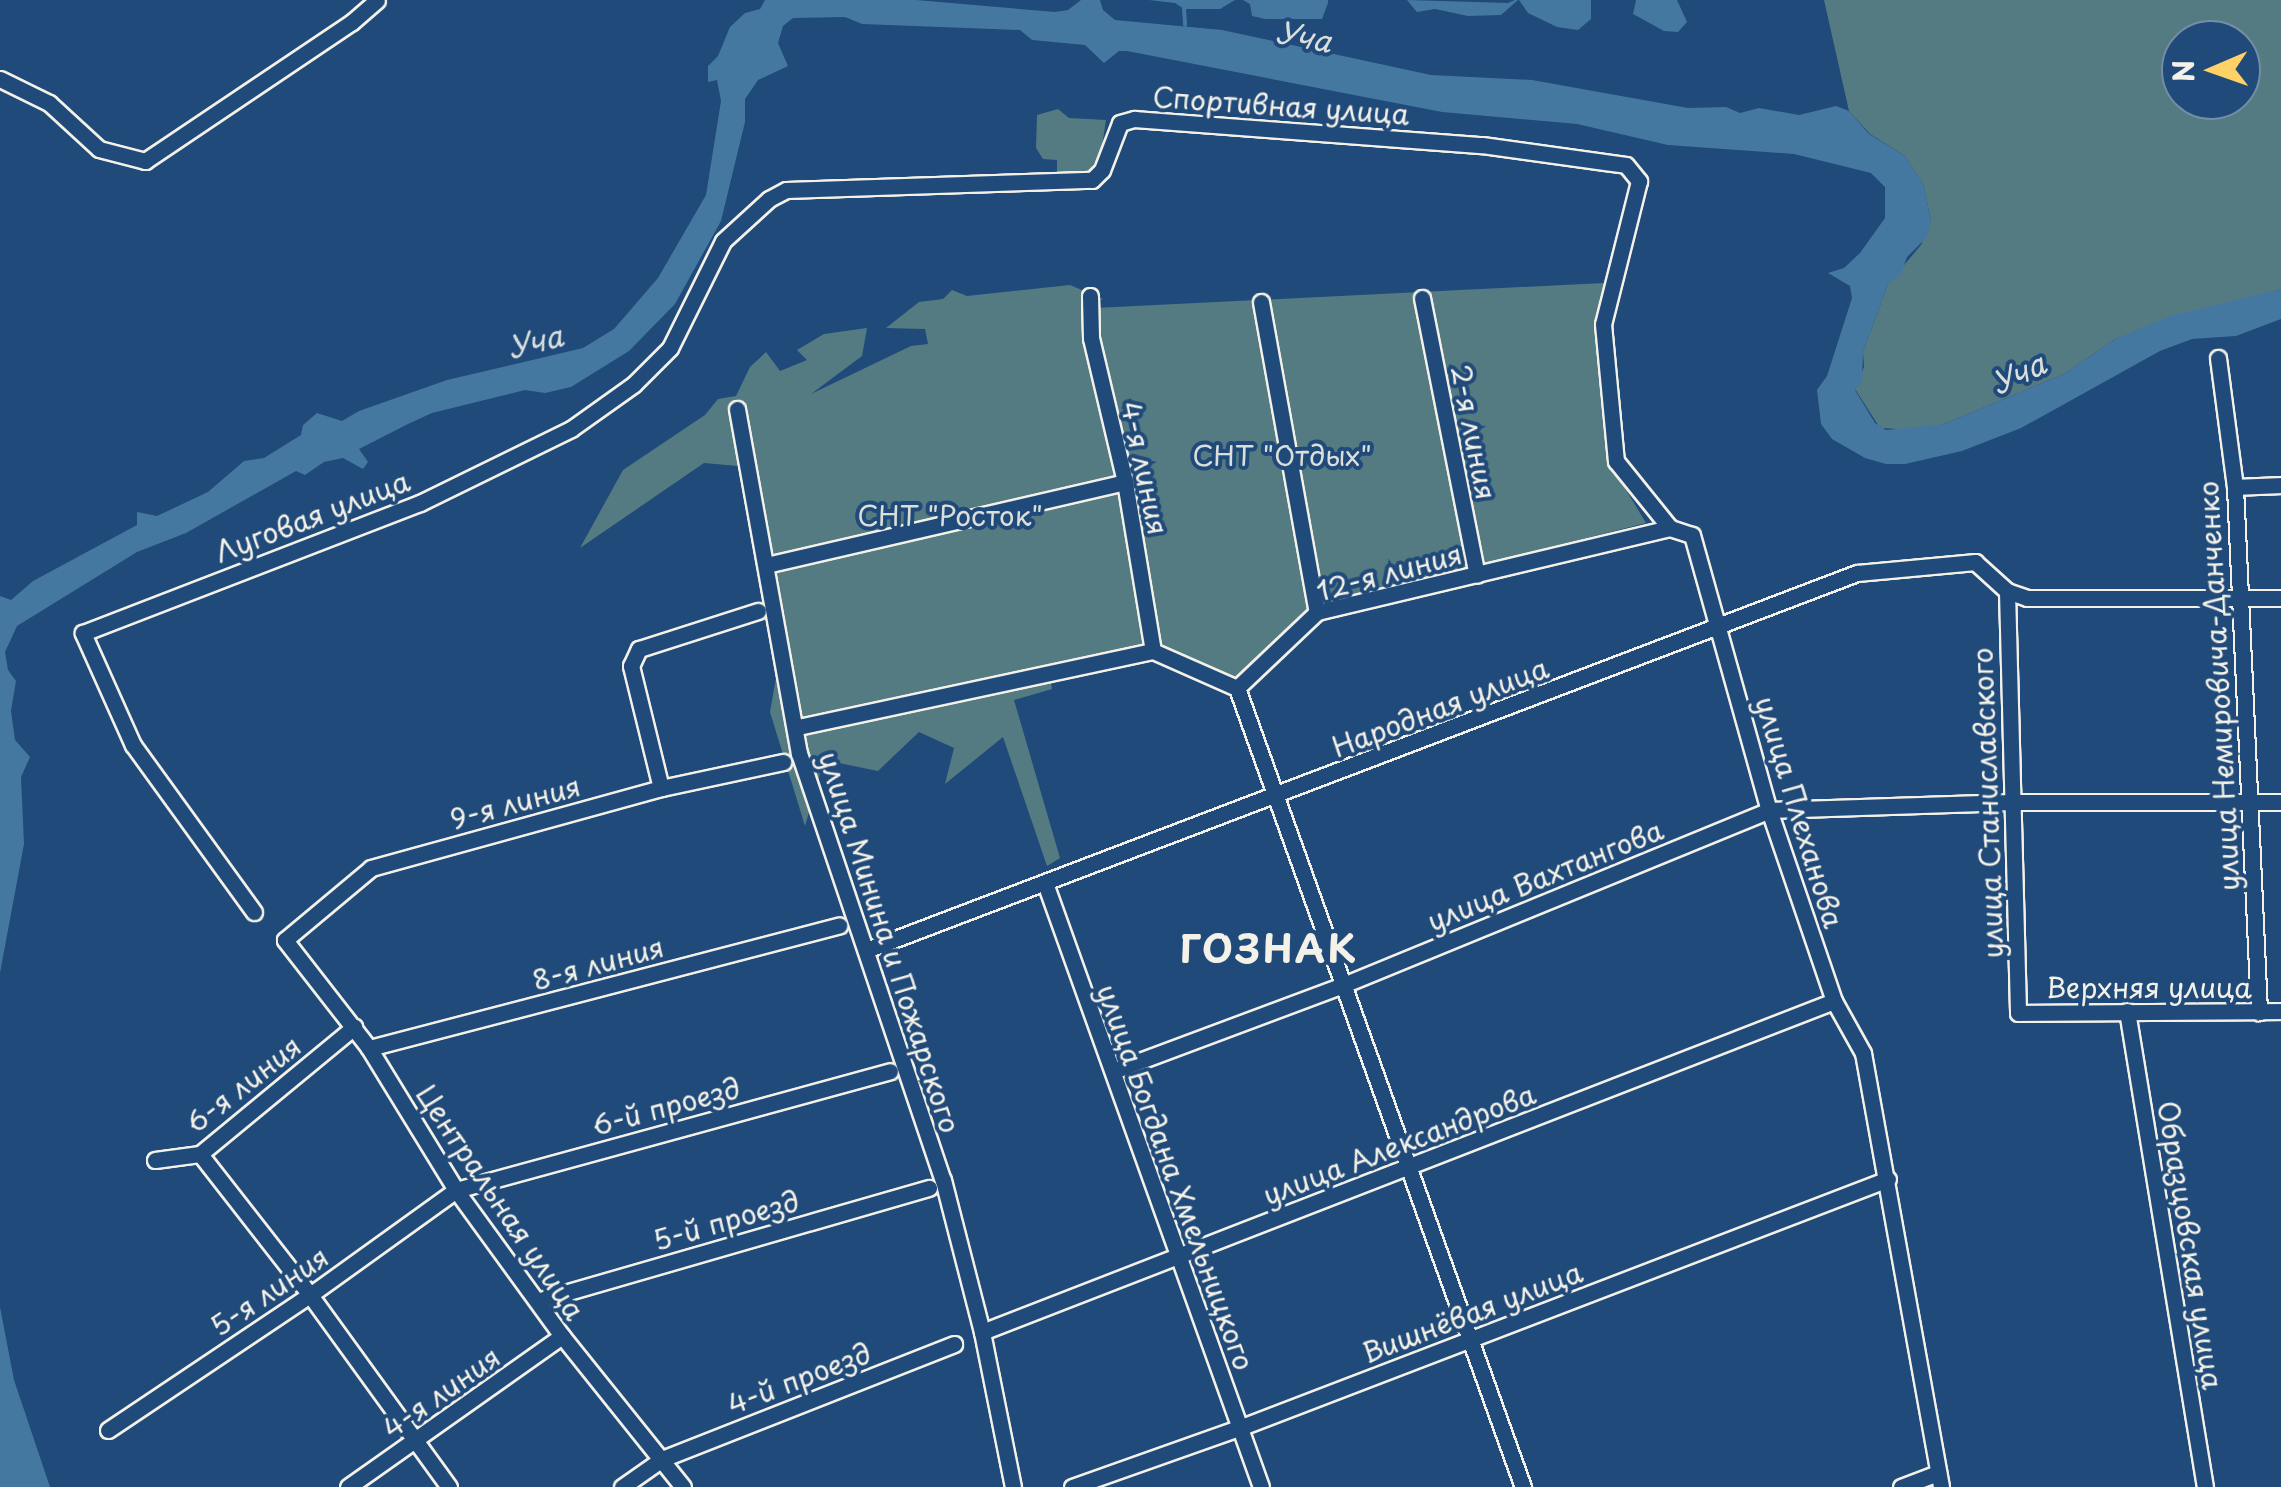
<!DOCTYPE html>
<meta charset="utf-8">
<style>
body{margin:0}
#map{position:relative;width:2281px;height:1487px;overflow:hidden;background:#1f4a7a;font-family:"Playpen Sans",sans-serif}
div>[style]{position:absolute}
.green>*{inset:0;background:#557b82}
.water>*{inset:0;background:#4478a1}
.stream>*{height:4px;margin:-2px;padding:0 2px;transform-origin:2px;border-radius:2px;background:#4478a1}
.roads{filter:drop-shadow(2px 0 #f4f1e8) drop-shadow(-2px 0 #f4f1e8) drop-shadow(0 2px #f4f1e8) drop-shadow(0 -2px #f4f1e8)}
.street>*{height:15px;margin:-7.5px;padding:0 7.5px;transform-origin:7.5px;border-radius:7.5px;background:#1f4a7a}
span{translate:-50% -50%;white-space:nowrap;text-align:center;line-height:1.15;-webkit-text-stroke:8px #1f4a7a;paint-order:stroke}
.street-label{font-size:28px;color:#f4f1e8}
.park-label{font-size:28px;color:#dcdfd9}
.water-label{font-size:30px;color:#dadfdd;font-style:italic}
.district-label{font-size:38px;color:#f4f1e8;font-weight:700;letter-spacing:2.5px}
.north{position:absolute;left:2161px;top:20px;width:100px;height:100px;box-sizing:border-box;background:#1f4a7a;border:2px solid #748da6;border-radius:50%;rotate:268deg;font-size:28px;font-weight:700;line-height:40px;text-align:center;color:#f4f1e8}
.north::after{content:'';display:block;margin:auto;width:35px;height:45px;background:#ffd166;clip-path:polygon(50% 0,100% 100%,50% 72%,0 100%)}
</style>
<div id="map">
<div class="green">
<div style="clip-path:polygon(evenodd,1824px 0,2281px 0,2281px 289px,2117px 338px,2064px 374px,1944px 424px,1916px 430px,1880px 428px,1855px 389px,1864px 367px,1863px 352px,1888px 284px,1921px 245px,1931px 220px,1923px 184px,1905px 156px,1870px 134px,1849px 111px,1824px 0,2181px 40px,2241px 40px,2241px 100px,2181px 100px,2181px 40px)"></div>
<div style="clip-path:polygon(1058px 109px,1069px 118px,1106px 120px,1101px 153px,1088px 172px,1057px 175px,1057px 160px,1043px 159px,1036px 148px,1037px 115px)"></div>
<div style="clip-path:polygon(1604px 283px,1597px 326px,1605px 440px,1611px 465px,1646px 523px,1310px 608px,1237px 683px,1155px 649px,1095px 308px)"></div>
<div style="clip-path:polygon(1070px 285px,1103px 299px,1085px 308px,1090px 352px,1147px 646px,1049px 668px,1052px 689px,1014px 700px,1060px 858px,1047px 866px,1003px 737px,945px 784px,954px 748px,919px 732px,878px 771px,824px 760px,805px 826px,770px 712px,776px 678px,738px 466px,704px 463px,580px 548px,623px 470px,705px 415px,718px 399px,736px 396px,750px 367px,766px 352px,780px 371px,807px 360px,797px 350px,824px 334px,867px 328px,862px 356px,811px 394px,911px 346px,928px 344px,925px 329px,886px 328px,919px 302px,943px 299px,952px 290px,967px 296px)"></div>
</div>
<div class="water">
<div style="clip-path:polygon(765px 0,916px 0,1055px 12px,1068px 10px,1081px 0,1100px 0,1103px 10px,1115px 20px,1222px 30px,1431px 75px,1532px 80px,1688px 108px,1726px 107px,1740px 113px,1759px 108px,1799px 115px,1836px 106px,1849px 111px,1869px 134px,1905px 156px,1923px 184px,1931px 220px,1927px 237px,1907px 257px,1900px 276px,1888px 284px,1863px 352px,1862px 381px,1855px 390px,1875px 423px,1886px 430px,1944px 424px,2064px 374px,2117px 338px,2170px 316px,2281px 289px,2281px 319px,2236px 336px,2192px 339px,2160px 351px,2021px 428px,1962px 451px,1905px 464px,1886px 464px,1865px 458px,1832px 439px,1821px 424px,1817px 390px,1827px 376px,1852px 298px,1850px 286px,1828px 273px,1844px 268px,1860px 253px,1885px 218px,1885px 187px,1871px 173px,1794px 154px,1668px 145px,1577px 124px,1442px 112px,1127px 51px,1119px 51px,1104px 63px,1085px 45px,1032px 40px,1020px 30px,862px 24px,845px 17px,793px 18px,783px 26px,778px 43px,788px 66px,758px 80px,745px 99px,745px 122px,721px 221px,675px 304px,629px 351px,571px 387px,545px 393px,525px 390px,432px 413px,408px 424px,359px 449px,368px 462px,363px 469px,343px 458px,324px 462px,305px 475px,296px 471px,186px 533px,137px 552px,17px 626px,5px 652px,8px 670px,16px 681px,11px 711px,15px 740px,30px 757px,21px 777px,24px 844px,0 973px,0 596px,11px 600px,33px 581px,137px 525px,137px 512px,157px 516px,208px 492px,244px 461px,264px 458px,301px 435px,303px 425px,317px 413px,342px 421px,359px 411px,447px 380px,583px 348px,614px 329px,658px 278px,706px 195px,721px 101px,717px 80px,708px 82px,708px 66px,718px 56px,730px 27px,745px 13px,760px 9px)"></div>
<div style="clip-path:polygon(1149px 0,1235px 0,1220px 9px,1184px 9px,1175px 3px)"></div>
<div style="clip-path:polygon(1243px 0,1328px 0,1328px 3px,1322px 19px,1265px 19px,1252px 16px,1250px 4px)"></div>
<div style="clip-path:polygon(1407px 0,1508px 3px,1515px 0,1518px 0,1501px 15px,1468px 16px,1435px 9px,1417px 12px)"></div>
<div style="clip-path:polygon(1519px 0,1591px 0,1591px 19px,1578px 30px,1557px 27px,1528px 13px)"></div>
<div style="clip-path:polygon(1636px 0,1677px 0,1687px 22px,1678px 32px,1664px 31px,1633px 14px)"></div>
<div style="clip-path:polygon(0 1307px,14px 1380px,50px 1487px,0 1487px)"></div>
</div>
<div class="stream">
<div style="left:1184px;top:9px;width:16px;rotate:86deg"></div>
</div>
<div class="roads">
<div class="street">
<div style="left:0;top:79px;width:55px;rotate:26.1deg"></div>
<div style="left:49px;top:103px;width:68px;rotate:42.6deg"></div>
<div style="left:99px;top:149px;width:48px;rotate:14.6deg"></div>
<div style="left:145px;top:161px;width:249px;rotate:-33.9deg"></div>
<div style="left:352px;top:22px;width:33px;rotate:-41deg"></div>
<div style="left:1090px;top:296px;width:42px;rotate:88.6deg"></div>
<div style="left:1091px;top:338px;width:148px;rotate:76.7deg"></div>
<div style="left:1125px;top:482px;width:171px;rotate:80.6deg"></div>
<div style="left:1422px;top:298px;width:282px;rotate:78.8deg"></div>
<div style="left:1261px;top:302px;width:315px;rotate:79.8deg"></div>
<div style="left:2218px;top:358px;width:130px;rotate:82.5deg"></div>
<div style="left:2235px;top:487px;width:526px;rotate:87.38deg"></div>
<div style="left:737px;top:409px;width:350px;rotate:79.8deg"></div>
<div style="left:799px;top:753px;width:451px;rotate:71.4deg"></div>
<div style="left:943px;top:1180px;width:157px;rotate:75.6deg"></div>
<div style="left:982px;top:1332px;width:158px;rotate:78.7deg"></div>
<div style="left:2235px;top:487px;width:46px;rotate:-2.5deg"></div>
<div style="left:766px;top:565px;width:368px;rotate:-13deg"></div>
<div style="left:2007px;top:591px;width:422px;rotate:88.5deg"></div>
<div style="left:2018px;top:1013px;width:263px;rotate:-0.4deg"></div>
<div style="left:1237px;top:688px;width:849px;rotate:70.31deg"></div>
<div style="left:798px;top:727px;width:363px;rotate:-12.1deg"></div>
<div style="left:1153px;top:651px;width:92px;rotate:23.8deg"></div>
<div style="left:1237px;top:688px;width:110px;rotate:-43.5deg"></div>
<div style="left:1317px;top:612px;width:363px;rotate:-13.4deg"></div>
<div style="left:661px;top:788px;width:126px;rotate:-103.8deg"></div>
<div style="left:631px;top:666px;width:19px;rotate:-65deg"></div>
<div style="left:639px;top:649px;width:125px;rotate:-17.7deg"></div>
<div style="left:1045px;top:883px;width:641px;rotate:70.32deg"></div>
<div style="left:254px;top:912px;width:206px;rotate:-125.9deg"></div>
<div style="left:133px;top:745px;width:123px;rotate:-114.1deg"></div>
<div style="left:83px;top:633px;width:361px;rotate:-21.1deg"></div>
<div style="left:420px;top:503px;width:168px;rotate:-26.1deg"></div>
<div style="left:571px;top:429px;width:77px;rotate:-35.5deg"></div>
<div style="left:634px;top:384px;width:51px;rotate:-45deg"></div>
<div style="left:670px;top:348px;width:119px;rotate:-63.6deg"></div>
<div style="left:723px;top:241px;width:62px;rotate:-42.4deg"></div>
<div style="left:769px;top:199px;width:19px;rotate:-28deg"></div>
<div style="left:786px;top:190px;width:306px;rotate:-1.9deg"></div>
<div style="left:1092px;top:180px;width:14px;rotate:-45deg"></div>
<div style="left:1102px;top:170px;width:50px;rotate:-69deg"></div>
<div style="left:1120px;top:123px;width:15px;rotate:-16deg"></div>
<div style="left:1134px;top:119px;width:349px;rotate:4.3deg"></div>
<div style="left:1482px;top:145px;width:145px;rotate:7.9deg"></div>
<div style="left:1626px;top:165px;width:21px;rotate:51deg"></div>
<div style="left:1639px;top:181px;width:147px;rotate:104.1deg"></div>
<div style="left:1603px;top:324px;width:138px;rotate:84.6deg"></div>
<div style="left:1616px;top:461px;width:86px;rotate:51.1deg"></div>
<div style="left:1670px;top:528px;width:23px;rotate:18deg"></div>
<div style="left:1692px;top:535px;width:286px;rotate:74.4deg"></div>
<div style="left:1769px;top:810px;width:202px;rotate:71.2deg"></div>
<div style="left:1834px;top:1001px;width:60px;rotate:60.9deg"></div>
<div style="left:1863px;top:1053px;width:441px;rotate:79.8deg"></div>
<div style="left:869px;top:949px;width:1057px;rotate:-20.84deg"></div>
<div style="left:1857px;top:573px;width:119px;rotate:-5.3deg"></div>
<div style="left:1975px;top:562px;width:43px;rotate:42.2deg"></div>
<div style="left:2007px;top:591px;width:21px;rotate:19deg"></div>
<div style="left:2027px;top:598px;width:254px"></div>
<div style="left:2127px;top:1011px;width:482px;rotate:80.7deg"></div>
<div style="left:369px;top:1048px;width:486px;rotate:-14.6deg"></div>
<div style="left:1113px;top:1071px;width:246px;rotate:-20.5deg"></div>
<div style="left:1343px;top:985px;width:461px;rotate:-22.3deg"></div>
<div style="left:1769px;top:810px;width:243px;rotate:-1.9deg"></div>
<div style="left:2012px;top:802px;width:269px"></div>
<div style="left:200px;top:1154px;width:179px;rotate:52deg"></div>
<div style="left:310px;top:1295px;width:237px;rotate:54.1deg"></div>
<div style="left:155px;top:1160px;width:45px;rotate:-7.6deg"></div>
<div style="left:200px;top:1154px;width:200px;rotate:-39.5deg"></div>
<div style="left:537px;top:1301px;width:408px;rotate:-16.1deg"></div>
<div style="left:982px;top:1332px;width:914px;rotate:-21.23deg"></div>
<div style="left:108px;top:1430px;width:243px;rotate:-33.8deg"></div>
<div style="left:310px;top:1295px;width:180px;rotate:-35.7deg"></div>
<div style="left:456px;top:1190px;width:450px;rotate:-15.3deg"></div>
<div style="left:348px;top:1487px;width:262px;rotate:-35.2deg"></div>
<div style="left:622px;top:1487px;width:49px;rotate:-35deg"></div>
<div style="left:662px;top:1459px;width:314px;rotate:-21.5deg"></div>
<div style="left:683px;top:1487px;width:193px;rotate:-128.7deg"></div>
<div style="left:562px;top:1336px;width:180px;rotate:-126deg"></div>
<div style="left:456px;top:1190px;width:167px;rotate:-121.5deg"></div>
<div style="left:369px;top:1048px;width:137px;rotate:-127.9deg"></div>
<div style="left:285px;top:940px;width:112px;rotate:-39.9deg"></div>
<div style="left:371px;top:868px;width:301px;rotate:-15.4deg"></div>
<div style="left:661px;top:788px;width:125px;rotate:-12deg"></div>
<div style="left:1072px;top:1487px;width:177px;rotate:-19.5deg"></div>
<div style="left:1239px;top:1428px;width:695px;rotate:-20.99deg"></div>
<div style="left:1901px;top:1487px;width:40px;rotate:-21deg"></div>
</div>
</div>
<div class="street-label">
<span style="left:1281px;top:105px;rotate:4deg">Спортивная улица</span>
<span style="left:1474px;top:432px;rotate:79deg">2-я линия</span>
<span style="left:1145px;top:468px;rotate:78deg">4-я линия</span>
<span style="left:312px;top:516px;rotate:-21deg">Луговая улица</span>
<span style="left:1389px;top:572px;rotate:-15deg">12-я линия</span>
<span style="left:2218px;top:686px;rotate:-93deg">улица Немировича-Данченко</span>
<span style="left:1440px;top:707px;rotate:-21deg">Народная улица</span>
<span style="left:515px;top:802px;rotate:-15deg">9-я линия</span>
<span style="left:1987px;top:803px;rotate:-92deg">улица Станиславского</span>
<span style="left:1800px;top:812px;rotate:73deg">улица Плеханова</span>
<span style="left:1545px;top:875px;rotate:-22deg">улица Вахтангова</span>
<span style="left:890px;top:942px;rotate:72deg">улица Минина и Пожарского</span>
<span style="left:598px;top:963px;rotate:-15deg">8-я линия</span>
<span style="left:2149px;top:987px">Верхняя улица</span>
<span style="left:243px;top:1084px;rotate:-38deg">6-я линия</span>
<span style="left:666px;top:1106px;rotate:-15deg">6-й проезд</span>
<span style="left:1399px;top:1144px;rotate:-21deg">улица Александрова</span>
<span style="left:1176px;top:1177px;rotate:70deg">улица Богдана Хмельницкого</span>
<span style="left:501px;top:1202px;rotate:56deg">Центральная улица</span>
<span style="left:726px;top:1220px;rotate:-16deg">5-й проезд</span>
<span style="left:2191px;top:1245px;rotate:81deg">Образцовская улица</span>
<span style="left:269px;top:1291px;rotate:-34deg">5-я линия</span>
<span style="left:1472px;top:1312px;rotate:-21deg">Вишнёвая улица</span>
<span style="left:799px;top:1378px;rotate:-21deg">4-й проезд</span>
<span style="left:441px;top:1392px;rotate:-35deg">4-я линия</span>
</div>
<div class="park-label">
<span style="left:1282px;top:455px">СНТ "Отдых"</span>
<span style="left:950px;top:515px">СНТ "Росток"</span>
</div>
<div class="water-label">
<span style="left:1304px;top:36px;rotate:11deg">Уча</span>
<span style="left:535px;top:341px;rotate:-14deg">Уча</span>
<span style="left:2018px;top:373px;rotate:-25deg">Уча</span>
</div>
<div class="district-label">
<span style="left:1269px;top:948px">ГОЗНАК</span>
</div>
<div class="north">N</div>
</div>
